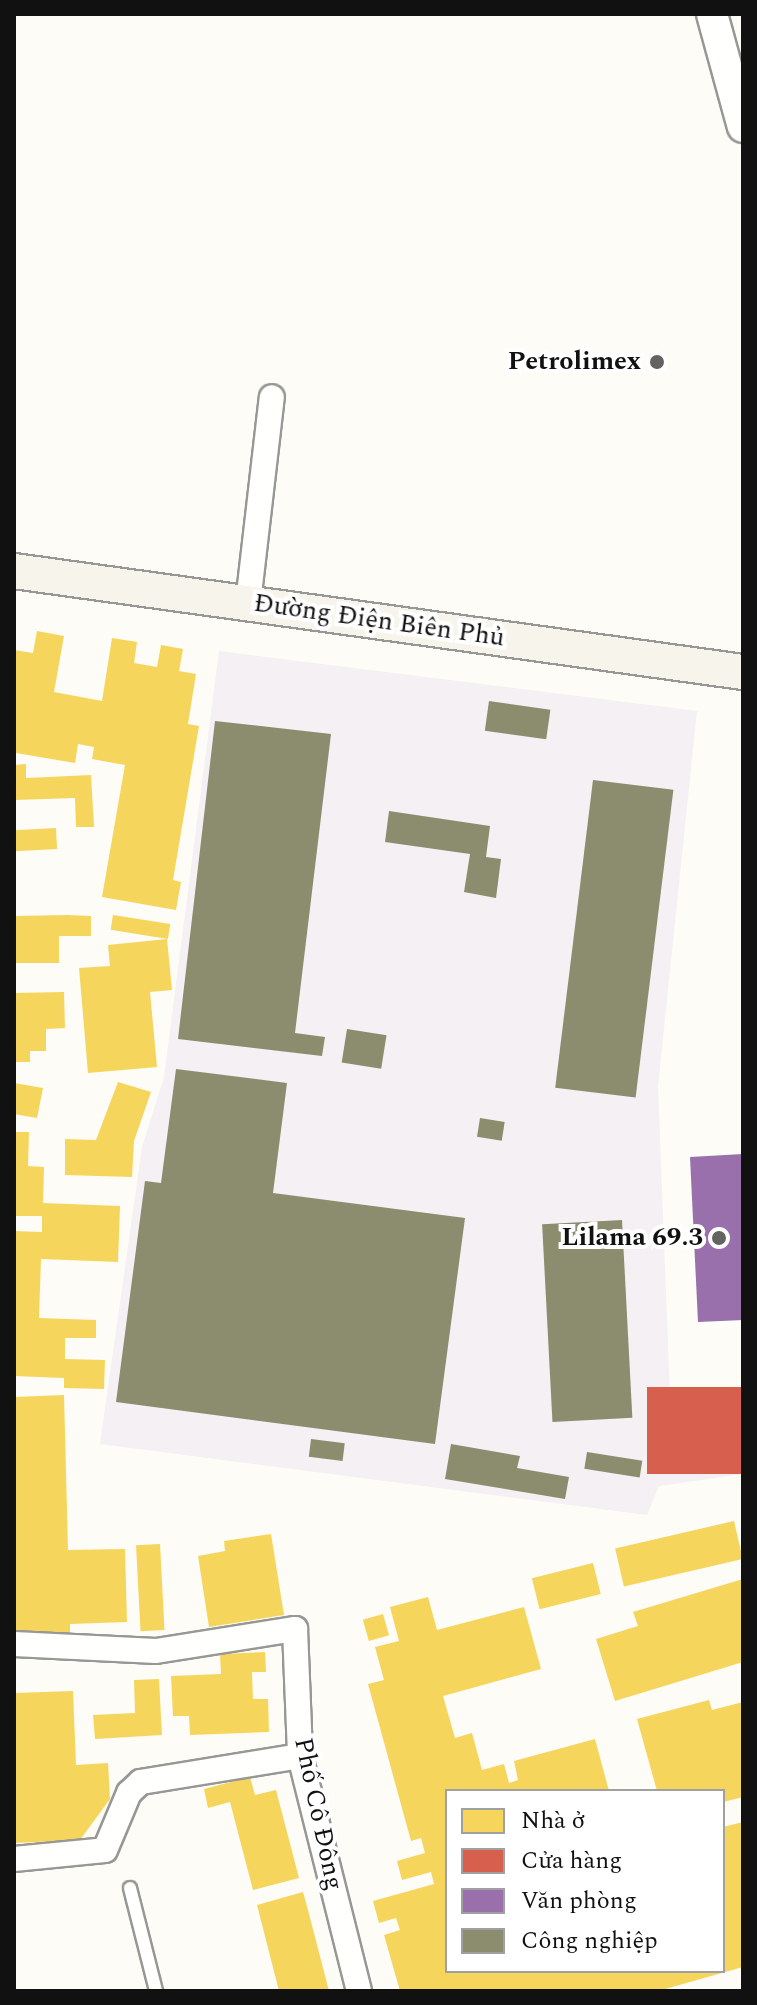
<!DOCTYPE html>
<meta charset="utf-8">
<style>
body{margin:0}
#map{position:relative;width:757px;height:2005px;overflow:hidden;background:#fdfcf7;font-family:Spectral,serif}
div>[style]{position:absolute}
.industrial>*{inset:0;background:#f5f0f3}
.homes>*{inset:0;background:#f6d55c;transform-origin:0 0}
.shops>*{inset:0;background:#d6604d;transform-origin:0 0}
.offices>*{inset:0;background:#9970ab}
.industry>*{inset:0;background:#8c8c6e;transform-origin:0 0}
.roads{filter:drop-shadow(2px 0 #979795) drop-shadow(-2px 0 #979795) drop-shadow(0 2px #979795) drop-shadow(0 -2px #979795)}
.service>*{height:12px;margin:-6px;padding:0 6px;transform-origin:6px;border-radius:6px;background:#fffffe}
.minor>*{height:24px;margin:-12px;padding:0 12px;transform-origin:12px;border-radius:12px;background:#fffffe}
.tertiary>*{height:30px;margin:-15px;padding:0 15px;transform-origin:15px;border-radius:15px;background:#fffffe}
.secondary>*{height:34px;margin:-17px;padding:0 17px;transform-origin:17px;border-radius:17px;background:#f6f4eb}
.dots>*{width:22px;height:22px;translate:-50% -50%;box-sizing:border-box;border:4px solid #fff;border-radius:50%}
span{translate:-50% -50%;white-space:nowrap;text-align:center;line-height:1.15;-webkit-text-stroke:8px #fff;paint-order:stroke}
.poi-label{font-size:26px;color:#111;font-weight:700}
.right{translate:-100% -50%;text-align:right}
.street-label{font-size:26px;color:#111}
.frame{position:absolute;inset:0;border:16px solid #111;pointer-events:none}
.legend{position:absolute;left:445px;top:1789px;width:280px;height:184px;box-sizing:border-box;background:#fff;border:2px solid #a0a0a0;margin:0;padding:10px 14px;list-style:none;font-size:24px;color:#111}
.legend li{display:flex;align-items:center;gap:16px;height:40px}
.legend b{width:40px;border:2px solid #a0a0a0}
</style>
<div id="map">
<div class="industrial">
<div style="clip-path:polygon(219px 651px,697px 711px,658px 1086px,670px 1397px,743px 1387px,743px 1474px,659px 1486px,647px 1515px,100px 1444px,142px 1147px,164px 1077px)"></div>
</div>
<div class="homes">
<div style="clip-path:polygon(37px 631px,64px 636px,54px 692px,102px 701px,112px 638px,137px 642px,134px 663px,157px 667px,161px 645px,183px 649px,179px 671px,196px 674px,188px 724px,199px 726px,173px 880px,181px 882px,176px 910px,102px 897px,125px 765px,92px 759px,94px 747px,78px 744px,75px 763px,16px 753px,14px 650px,33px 653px)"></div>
<div style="clip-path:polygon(26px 764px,26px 778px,91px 775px,94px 827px,76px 827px,75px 798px,14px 800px,14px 765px)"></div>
<div style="left:56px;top:828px;width:21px;height:42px;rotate:87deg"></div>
<div style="clip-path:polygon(68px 915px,91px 916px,91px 936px,59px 936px,59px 963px,14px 963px,14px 916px)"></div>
<div style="left:113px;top:915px;width:58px;height:15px;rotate:9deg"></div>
<div style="clip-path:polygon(167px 939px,172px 990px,150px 992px,157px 1067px,88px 1073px,79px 968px,110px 966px,108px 945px)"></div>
<div style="clip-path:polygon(64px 992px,65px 1028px,46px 1029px,46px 1051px,30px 1051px,30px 1062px,14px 1062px,14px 993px)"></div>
<div style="clip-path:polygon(118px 1082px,151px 1092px,134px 1141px,132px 1177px,65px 1175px,65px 1139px,96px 1140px)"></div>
<div style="clip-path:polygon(14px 1083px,43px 1088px,37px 1118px,14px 1114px)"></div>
<div style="clip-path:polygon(14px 1132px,29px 1132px,28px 1166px,44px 1167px,43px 1203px,120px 1206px,118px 1262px,41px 1259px,39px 1318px,96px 1320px,96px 1338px,65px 1338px,65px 1359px,105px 1360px,104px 1389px,64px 1388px,64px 1378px,14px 1376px,14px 1231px,42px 1232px,42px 1216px,14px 1216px)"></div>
<div style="clip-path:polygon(64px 1395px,68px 1550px,125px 1549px,127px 1622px,70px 1624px,70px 1638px,14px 1639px,14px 1397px)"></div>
<div style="left:734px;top:1521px;width:39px;height:122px;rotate:77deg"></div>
<div style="clip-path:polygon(271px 1534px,284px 1615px,209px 1627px,198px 1556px,225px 1551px,224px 1541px)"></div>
<div style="left:160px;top:1544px;width:86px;height:24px;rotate:87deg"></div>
<div style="left:593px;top:1563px;width:32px;height:63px;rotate:76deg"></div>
<div style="clip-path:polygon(743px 1579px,743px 1662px,615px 1701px,596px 1639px,638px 1626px,633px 1612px)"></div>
<div style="clip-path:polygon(428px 1597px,437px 1630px,524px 1607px,541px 1669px,443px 1696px,455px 1738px,472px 1733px,482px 1770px,504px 1764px,509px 1783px,518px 1780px,514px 1761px,595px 1739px,609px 1791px,447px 1791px,447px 1971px,723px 1971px,723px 1827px,743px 1822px,743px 1967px,658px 1991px,400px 1991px,384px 1935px,400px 1930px,396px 1918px,379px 1923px,373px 1901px,434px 1884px,431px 1872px,402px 1880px,397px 1861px,425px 1853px,421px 1838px,411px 1841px,368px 1684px,384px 1680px,375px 1647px,399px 1641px,390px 1607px)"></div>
<div style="left:383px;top:1614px;width:22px;height:21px;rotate:74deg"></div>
<div style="clip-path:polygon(265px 1652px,266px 1672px,252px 1672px,253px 1699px,268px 1699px,269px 1732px,190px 1735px,189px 1716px,173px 1716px,171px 1676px,221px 1674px,220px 1654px)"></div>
<div style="clip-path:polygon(159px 1679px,162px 1735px,95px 1739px,93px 1715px,135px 1713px,134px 1680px)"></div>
<div style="clip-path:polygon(73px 1691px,76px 1765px,108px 1763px,110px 1799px,80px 1840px,14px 1843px,14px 1693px)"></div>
<div style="clip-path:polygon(709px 1700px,712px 1710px,743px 1702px,743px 1797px,723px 1802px,723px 1791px,657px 1791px,637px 1719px)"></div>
<div style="clip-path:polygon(250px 1777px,255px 1795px,276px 1790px,299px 1878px,253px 1890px,230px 1802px,208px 1808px,204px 1789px)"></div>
<div style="clip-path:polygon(303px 1892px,308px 1910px,329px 1991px,279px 1991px,257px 1905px)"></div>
</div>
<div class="shops">
<div style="left:743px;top:1387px;width:87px;height:96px;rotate:90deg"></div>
</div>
<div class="offices">
<div style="clip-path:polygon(743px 1154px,743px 1320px,698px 1322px,690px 1157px)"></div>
</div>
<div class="industry">
<div style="left:489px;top:701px;width:62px;height:30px;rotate:8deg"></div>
<div style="clip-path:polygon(215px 721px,331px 734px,295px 1033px,325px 1037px,322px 1056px,178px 1039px)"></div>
<div style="left:593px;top:780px;width:81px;height:310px;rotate:7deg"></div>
<div style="clip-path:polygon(389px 811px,490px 826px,486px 857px,501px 859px,496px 898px,464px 892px,470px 854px,385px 842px)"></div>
<div style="left:347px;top:1029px;width:40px;height:34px;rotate:9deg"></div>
<div style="clip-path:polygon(176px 1069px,287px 1083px,273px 1193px,465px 1218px,435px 1444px,116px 1402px,145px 1181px,161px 1183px)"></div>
<div style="left:480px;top:1118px;width:25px;height:19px;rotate:9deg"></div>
<div style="left:622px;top:1220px;width:198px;height:80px;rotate:87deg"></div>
<div style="left:311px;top:1439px;width:34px;height:18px;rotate:7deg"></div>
<div style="clip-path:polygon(451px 1444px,520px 1456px,517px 1468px,569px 1477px,565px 1499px,445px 1479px)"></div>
<div style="left:587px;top:1452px;width:56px;height:17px;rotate:9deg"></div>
</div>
<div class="roads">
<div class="service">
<div style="left:130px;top:1888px;width:106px;rotate:75.8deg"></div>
</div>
<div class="minor">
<div style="left:248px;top:603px;width:207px;rotate:-83.4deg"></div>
<div style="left:14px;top:1644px;width:142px;rotate:2.8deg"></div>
<div style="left:156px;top:1651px;width:141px;rotate:-9deg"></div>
<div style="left:295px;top:1629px;width:127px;rotate:87.7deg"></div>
<div style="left:300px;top:1756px;width:242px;rotate:75.9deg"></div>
<div style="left:14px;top:1859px;width:91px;rotate:-5.6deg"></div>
<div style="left:105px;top:1850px;width:62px;rotate:-67.2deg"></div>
<div style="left:129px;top:1793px;width:16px;rotate:-43deg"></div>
<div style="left:141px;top:1782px;width:161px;rotate:-9.3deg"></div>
</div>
<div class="tertiary">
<div style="left:712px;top:14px;width:117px;rotate:74.7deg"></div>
</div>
<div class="secondary">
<div style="left:14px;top:571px;width:736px;rotate:7.89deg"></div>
</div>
</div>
<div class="dots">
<div style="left:657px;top:362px;background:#646362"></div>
<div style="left:719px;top:1238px;background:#646362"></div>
</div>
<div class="poi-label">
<span class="right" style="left:641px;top:362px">Petrolimex</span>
<span class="right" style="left:703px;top:1238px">Lilama 69.3</span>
</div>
<div class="street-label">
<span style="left:379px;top:621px;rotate:8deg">Đường Điện Biên Phủ</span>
<span style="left:318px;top:1814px;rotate:78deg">Phố Cô Đông</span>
</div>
<div class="frame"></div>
<ul class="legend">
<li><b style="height:22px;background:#f6d55c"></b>Nhà ở</li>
<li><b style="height:22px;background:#d6604d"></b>Cửa hàng</li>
<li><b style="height:22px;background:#9970ab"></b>Văn phòng</li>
<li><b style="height:22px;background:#8c8c6e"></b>Công nghiệp</li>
</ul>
</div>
